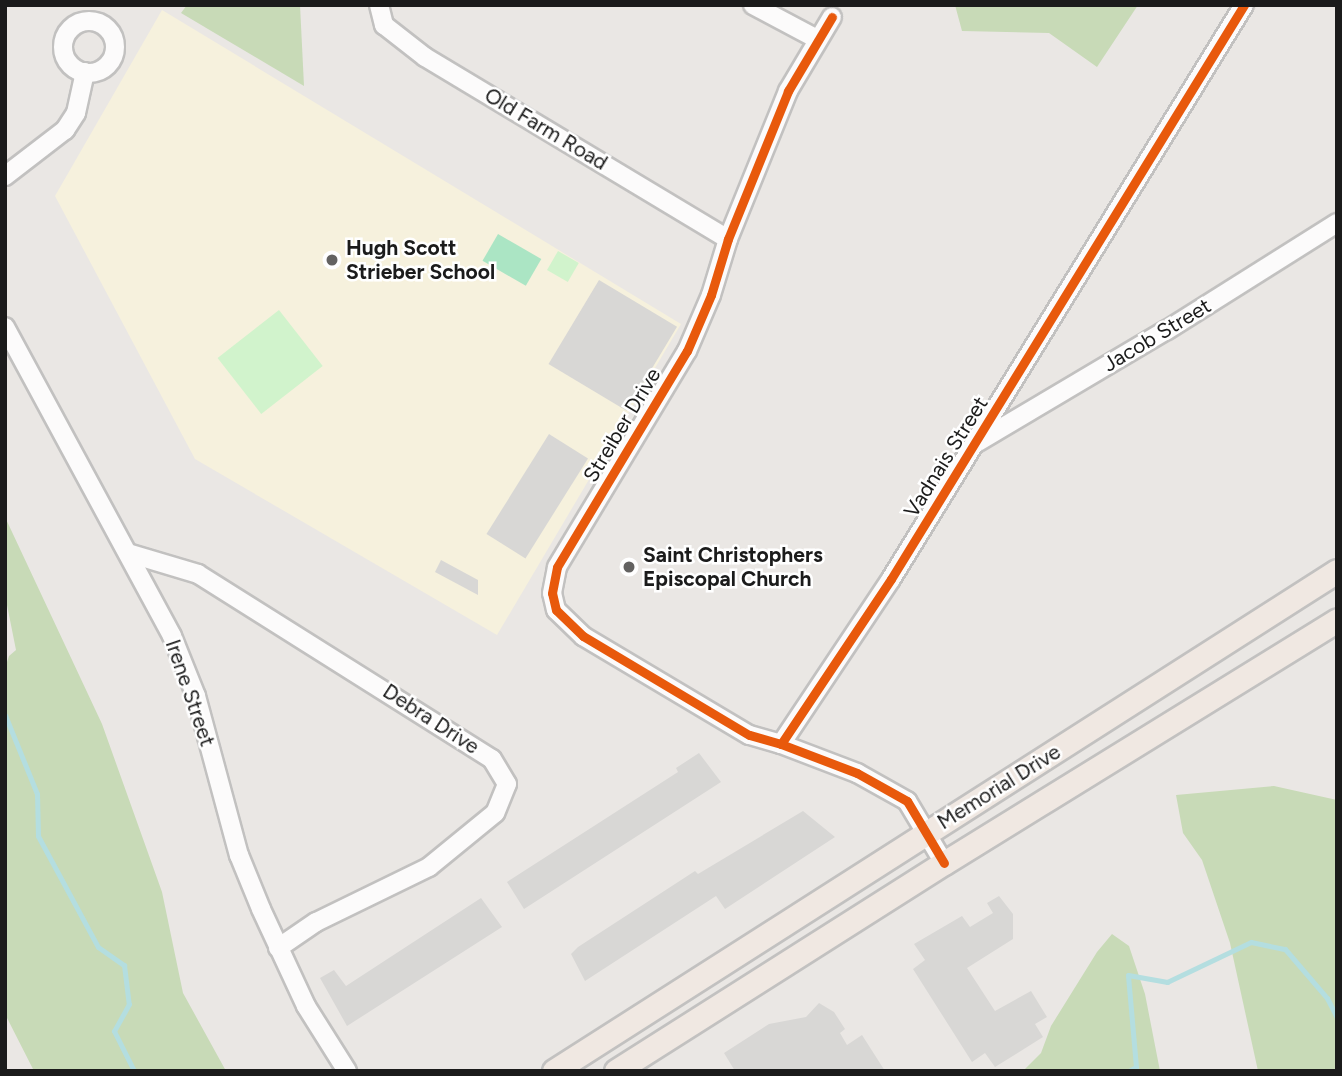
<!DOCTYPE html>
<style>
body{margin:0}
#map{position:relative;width:1342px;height:1076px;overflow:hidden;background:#eae7e4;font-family:Figtree,sans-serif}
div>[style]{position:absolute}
.education>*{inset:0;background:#f6f1dd}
.forest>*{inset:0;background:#c8dab7}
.park>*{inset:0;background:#d1f3cc;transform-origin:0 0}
.pitch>*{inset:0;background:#abe5c4;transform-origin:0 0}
.parking>*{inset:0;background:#d8d7d5;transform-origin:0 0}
.stream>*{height:5px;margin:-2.5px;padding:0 2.5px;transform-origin:2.5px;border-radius:2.5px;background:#b4dee0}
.roads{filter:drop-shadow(2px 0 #c2c1c0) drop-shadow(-2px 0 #c2c1c0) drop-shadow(0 2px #c2c1c0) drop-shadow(0 -2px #c2c1c0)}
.minor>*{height:18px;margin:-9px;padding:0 9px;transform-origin:9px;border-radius:9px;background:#fcfbfb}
.minor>.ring{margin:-9px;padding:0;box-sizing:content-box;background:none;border:18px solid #fcfbfb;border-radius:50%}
.major>*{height:23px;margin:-11.5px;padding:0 11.5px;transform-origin:11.5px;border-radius:11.5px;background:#f0e8e2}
.cycleway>*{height:9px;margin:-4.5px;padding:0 4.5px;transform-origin:4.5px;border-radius:4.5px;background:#e8590c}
.dots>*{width:19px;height:19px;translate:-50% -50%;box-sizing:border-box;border:4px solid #fff;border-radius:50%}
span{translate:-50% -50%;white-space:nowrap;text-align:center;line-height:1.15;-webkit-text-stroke:5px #fff;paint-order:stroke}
.street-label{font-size:21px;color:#1b1b1b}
.poi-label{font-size:21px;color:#1b1b1b;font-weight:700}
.left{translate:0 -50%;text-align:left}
.frame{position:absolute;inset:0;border:7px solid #1b1b1b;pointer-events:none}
</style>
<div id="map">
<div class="education">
<div style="clip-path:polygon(162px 10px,681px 324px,497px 635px,195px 459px,55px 196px)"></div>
</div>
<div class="forest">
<div style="clip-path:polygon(187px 5px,300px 5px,304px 86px,181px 13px)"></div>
<div style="clip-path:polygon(955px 5px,1138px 5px,1097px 67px,1049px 33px,962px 31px)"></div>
<div style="clip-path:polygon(5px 517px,102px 724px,162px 892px,183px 993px,226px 1071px,34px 1071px,5px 1014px,5px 668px,9px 656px,16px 650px,5px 595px)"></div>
<div style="clip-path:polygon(1274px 786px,1337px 800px,1337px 1071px,1258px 1071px,1230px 943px,1202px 860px,1183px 833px,1176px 795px)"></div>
<div style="clip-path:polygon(1112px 934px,1129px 946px,1145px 994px,1160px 1071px,1023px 1071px,1041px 1053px,1051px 1026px,1097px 952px)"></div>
</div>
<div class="park">
<div style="left:558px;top:251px;width:24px;height:22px;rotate:30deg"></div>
<div style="left:279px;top:310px;width:71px;height:78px;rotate:52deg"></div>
</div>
<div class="pitch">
<div style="left:498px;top:234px;width:50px;height:31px;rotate:30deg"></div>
</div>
<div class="parking">
<div style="left:599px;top:280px;width:91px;height:98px;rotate:31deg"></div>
<div style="left:549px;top:434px;width:46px;height:118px;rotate:32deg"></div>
<div style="clip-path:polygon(441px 560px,478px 580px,478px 595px,435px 572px)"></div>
<div style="clip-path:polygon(699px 753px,721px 782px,524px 909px,507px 882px,678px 772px,676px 768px)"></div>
<div style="clip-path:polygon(803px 811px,835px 837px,725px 909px,716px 896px,585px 981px,571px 954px,578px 947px,695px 871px,698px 874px)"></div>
<div style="clip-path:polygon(999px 896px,1013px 914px,1013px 939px,967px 968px,995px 1011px,1031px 991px,1047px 1017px,1035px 1024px,1043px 1037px,995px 1067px,985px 1053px,972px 1062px,913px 969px,925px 960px,914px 944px,962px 916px,970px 927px,993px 913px,987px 903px)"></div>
<div style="clip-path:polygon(481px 898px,502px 927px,347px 1026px,320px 978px,334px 970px,346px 986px)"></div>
<div style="clip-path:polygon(819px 1003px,834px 1012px,845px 1029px,840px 1033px,847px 1045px,862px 1035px,885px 1071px,735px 1071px,724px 1053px,769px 1024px,806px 1017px)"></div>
</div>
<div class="stream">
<div style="left:5px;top:715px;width:85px;rotate:67.9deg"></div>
<div style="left:37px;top:794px;width:42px;rotate:88.6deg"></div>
<div style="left:38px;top:836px;width:126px;rotate:61.6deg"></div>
<div style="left:98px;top:947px;width:32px;rotate:35deg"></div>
<div style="left:124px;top:965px;width:39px;rotate:83deg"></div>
<div style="left:129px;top:1004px;width:31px;rotate:119deg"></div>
<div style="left:114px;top:1031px;width:45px;rotate:63.4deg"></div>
<div style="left:1129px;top:1071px;width:8px;rotate:-30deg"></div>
<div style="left:1136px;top:1067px;width:92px;rotate:-95deg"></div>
<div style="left:1128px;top:975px;width:40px;rotate:10deg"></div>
<div style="left:1167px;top:982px;width:93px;rotate:-25.5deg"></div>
<div style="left:1251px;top:942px;width:35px;rotate:12deg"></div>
<div style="left:1285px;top:949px;width:65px;rotate:49.4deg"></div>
<div style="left:1327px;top:998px;width:22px;rotate:63deg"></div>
</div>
<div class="roads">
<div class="minor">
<div style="left:379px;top:5px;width:21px;rotate:76deg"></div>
<div style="left:384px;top:25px;width:52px;rotate:38deg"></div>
<div style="left:425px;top:57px;width:353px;rotate:31deg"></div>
<div style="left:753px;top:5px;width:72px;rotate:28deg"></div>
<div class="ring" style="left:63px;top:21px;width:34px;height:34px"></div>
<div style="left:5px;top:176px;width:76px;rotate:-37.5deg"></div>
<div style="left:65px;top:130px;width:20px;rotate:-57deg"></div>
<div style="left:76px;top:113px;width:42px;rotate:-77.6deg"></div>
<div style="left:5px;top:327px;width:351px;rotate:61.6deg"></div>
<div style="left:172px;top:636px;width:65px;rotate:68.2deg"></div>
<div style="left:196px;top:696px;width:165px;rotate:74.9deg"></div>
<div style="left:239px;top:855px;width:58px;rotate:67.8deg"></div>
<div style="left:261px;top:909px;width:107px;rotate:65.1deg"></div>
<div style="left:306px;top:1006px;width:77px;rotate:57.8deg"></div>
<div style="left:978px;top:442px;width:220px;rotate:-30.7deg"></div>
<div style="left:1167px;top:330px;width:201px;rotate:-32.2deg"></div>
<div style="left:128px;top:553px;width:73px;rotate:16.7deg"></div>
<div style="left:198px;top:574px;width:347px;rotate:32.2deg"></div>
<div style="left:492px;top:759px;width:29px;rotate:59deg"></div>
<div style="left:507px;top:784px;width:31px;rotate:112deg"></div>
<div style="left:495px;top:813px;width:85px;rotate:140.7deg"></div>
<div style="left:429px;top:867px;width:126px;rotate:154deg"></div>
<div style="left:316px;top:922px;width:46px;rotate:145.6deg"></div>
<div style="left:781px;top:744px;width:33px;rotate:-164deg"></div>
<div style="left:749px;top:735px;width:193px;rotate:-149.2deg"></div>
<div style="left:583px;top:636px;width:37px;rotate:-136deg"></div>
<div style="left:556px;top:610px;width:17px;rotate:-103deg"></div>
<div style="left:552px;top:593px;width:26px;rotate:-79deg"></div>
<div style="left:557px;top:567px;width:252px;rotate:-59deg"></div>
<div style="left:687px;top:351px;width:61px;rotate:-66.8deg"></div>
<div style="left:711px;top:295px;width:59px;rotate:-73.1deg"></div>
<div style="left:728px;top:239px;width:160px;rotate:-67.9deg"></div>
<div style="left:788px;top:91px;width:86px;rotate:-59.3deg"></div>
<div style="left:944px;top:863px;width:72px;rotate:-120.8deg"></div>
<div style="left:907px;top:801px;width:57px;rotate:-150.8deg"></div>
<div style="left:857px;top:773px;width:81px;rotate:-159.1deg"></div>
<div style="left:781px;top:744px;width:198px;rotate:-56.3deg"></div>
<div style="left:891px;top:579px;width:674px;rotate:-58.41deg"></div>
</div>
<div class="major">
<div style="left:554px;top:1071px;width:929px;rotate:-32.56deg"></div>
<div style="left:616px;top:1071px;width:388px;rotate:-32.4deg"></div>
<div style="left:944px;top:863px;width:462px;rotate:-31.7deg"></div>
</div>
</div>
<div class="cycleway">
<div style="left:781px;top:744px;width:33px;rotate:-164deg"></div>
<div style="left:749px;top:735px;width:193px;rotate:-149.2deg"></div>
<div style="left:583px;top:636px;width:37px;rotate:-136deg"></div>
<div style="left:556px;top:610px;width:17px;rotate:-103deg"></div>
<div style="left:552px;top:593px;width:26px;rotate:-79deg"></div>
<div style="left:557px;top:567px;width:252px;rotate:-59deg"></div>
<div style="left:687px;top:351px;width:61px;rotate:-66.8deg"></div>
<div style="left:711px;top:295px;width:59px;rotate:-73.1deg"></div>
<div style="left:728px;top:239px;width:160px;rotate:-67.9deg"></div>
<div style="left:788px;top:91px;width:86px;rotate:-59.3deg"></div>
<div style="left:944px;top:863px;width:72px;rotate:-120.8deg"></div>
<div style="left:907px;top:801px;width:57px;rotate:-150.8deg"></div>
<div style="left:857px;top:773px;width:81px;rotate:-159.1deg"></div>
<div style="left:781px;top:744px;width:198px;rotate:-56.3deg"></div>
<div style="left:891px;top:579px;width:674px;rotate:-58.41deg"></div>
</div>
<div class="dots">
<div style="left:332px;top:260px;background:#636261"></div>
<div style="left:629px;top:567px;background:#636261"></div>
</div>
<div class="street-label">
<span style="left:546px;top:129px;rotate:31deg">Old Farm Road</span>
<span style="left:1157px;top:335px;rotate:-31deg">Jacob Street</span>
<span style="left:622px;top:425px;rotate:-59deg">Streiber Drive</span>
<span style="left:946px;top:457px;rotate:-58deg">Vadnais Street</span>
<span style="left:190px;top:693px;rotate:71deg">Irene Street</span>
<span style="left:431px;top:719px;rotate:33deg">Debra Drive</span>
<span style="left:999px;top:787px;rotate:-32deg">Memorial Drive</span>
</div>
<div class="poi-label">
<span class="left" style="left:346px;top:260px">Hugh Scott<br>Strieber School</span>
<span class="left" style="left:643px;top:567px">Saint Christophers<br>Episcopal Church</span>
</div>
<div class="frame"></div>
</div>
